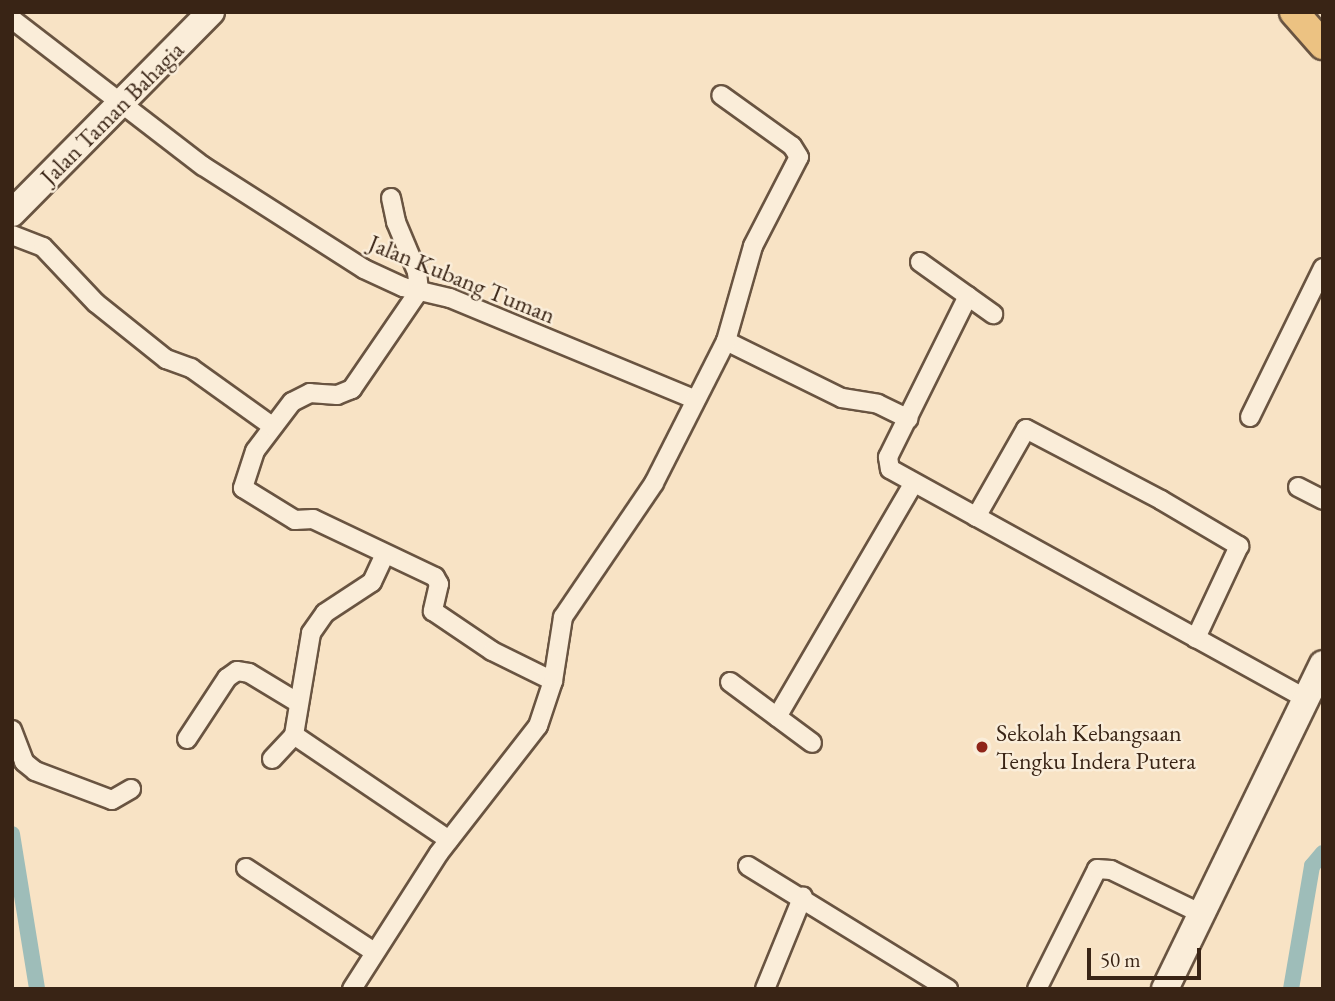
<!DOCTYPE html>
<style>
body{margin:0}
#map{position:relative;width:1335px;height:1001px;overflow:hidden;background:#f8e3c5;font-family:"EB Garamond",serif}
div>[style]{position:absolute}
.canal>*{height:16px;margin:-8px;padding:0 8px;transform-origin:8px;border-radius:8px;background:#9ebdb9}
.roads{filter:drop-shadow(2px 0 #695441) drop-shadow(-2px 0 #695441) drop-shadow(0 2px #695441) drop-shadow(0 -2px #695441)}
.street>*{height:18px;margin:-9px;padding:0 9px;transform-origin:9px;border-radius:9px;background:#faedd9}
.secondary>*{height:26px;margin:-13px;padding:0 13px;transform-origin:13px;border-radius:13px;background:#faedd9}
.primary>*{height:28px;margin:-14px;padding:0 14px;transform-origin:14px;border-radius:14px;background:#ecc282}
.dots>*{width:19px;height:19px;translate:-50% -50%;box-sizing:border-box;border:4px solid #faedd9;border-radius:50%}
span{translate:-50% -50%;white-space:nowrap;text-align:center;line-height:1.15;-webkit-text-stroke:5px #faedd9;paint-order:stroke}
.street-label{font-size:24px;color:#392415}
.poi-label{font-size:24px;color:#392415}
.left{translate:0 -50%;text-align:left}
.frame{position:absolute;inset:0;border:14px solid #392415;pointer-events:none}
.scale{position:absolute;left:1087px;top:948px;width:114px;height:32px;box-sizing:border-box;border:4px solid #392415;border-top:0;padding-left:9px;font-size:21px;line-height:24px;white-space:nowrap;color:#392415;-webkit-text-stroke:5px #faedd9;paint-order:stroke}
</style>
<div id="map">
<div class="canal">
<div style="left:12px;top:834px;width:157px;rotate:80.8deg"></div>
<div style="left:1291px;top:989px;width:125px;rotate:-80.3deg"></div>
<div style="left:1312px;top:866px;width:17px;rotate:-50deg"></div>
</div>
<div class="roads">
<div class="street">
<div style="left:12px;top:19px;width:241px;rotate:37.6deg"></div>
<div style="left:203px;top:166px;width:191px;rotate:32.6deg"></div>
<div style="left:364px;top:269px;width:43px;rotate:24.8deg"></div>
<div style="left:403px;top:287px;width:48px;rotate:13.2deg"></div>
<div style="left:450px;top:298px;width:266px;rotate:22.5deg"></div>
<div style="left:391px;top:198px;width:25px;rotate:78deg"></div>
<div style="left:396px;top:222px;width:54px;rotate:67.2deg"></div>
<div style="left:417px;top:272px;width:19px;rotate:84deg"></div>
<div style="left:419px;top:291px;width:119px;rotate:124.4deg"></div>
<div style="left:352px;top:389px;width:16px;rotate:158deg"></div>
<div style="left:337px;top:395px;width:27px;rotate:-176deg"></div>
<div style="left:310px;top:393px;width:20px;rotate:153deg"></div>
<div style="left:292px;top:402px;width:61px;rotate:127.1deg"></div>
<div style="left:255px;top:451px;width:39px;rotate:108deg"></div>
<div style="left:243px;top:488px;width:61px;rotate:31.6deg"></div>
<div style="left:295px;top:520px;width:18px;rotate:-3deg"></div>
<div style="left:313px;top:519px;width:135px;rotate:25.4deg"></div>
<div style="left:435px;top:577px;width:8px;rotate:60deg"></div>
<div style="left:439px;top:584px;width:28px;rotate:103deg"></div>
<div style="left:433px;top:611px;width:71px;rotate:34.1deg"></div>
<div style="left:492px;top:651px;width:68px;rotate:26.2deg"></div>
<div style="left:12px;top:235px;width:33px;rotate:21deg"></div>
<div style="left:43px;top:247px;width:77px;rotate:46.6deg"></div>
<div style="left:96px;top:303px;width:90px;rotate:38.7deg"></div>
<div style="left:166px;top:359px;width:27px;rotate:20deg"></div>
<div style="left:191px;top:368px;width:100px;rotate:35.6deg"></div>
<div style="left:920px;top:262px;width:90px;rotate:35.5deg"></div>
<div style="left:968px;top:296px;width:180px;rotate:116.4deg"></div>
<div style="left:888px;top:457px;width:12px;rotate:81deg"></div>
<div style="left:890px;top:469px;width:473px;rotate:28.9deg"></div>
<div style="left:726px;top:341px;width:129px;rotate:26.2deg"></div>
<div style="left:842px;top:398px;width:36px;rotate:9deg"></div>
<div style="left:878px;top:404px;width:34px;rotate:26deg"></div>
<div style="left:1250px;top:417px;width:166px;rotate:-63.9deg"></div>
<div style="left:1298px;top:487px;width:28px;rotate:27deg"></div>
<div style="left:976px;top:517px;width:101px;rotate:-60.4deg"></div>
<div style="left:1026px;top:429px;width:153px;rotate:27.7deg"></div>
<div style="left:1161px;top:500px;width:91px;rotate:30.5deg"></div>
<div style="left:1239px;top:546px;width:102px;rotate:115.1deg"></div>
<div style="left:730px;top:682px;width:102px;rotate:36.6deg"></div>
<div style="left:777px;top:717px;width:271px;rotate:-59.7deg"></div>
<div style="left:12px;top:730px;width:34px;rotate:69deg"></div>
<div style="left:24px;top:762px;width:14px;rotate:39deg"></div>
<div style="left:35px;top:771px;width:82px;rotate:20.6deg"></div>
<div style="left:112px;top:800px;width:22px;rotate:-30deg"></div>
<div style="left:294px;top:735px;width:187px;rotate:34.1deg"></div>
<div style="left:187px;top:739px;width:73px;rotate:-56.7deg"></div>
<div style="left:227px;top:678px;width:12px;rotate:-35deg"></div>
<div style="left:237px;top:671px;width:12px;rotate:9deg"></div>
<div style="left:249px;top:673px;width:56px;rotate:31.1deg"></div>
<div style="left:272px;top:759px;width:33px;rotate:-47deg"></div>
<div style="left:294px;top:735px;width:103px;rotate:-80.5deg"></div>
<div style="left:311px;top:633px;width:24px;rotate:-55deg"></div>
<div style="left:325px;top:613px;width:56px;rotate:-33.4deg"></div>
<div style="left:372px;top:582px;width:31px;rotate:-65deg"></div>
<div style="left:748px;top:866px;width:235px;rotate:31.6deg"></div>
<div style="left:246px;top:868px;width:152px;rotate:33.2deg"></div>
<div style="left:352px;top:989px;width:161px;rotate:-57.4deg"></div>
<div style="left:439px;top:853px;width:161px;rotate:-52.1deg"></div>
<div style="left:538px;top:726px;width:47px;rotate:-71.6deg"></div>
<div style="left:553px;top:681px;width:65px;rotate:-81.1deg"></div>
<div style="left:563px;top:617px;width:162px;rotate:-55.8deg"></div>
<div style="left:654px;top:483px;width:159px;rotate:-63.1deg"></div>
<div style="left:726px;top:341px;width:99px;rotate:-74.1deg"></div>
<div style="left:753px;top:246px;width:100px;rotate:-62.7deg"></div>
<div style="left:799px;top:157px;width:13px;rotate:-122deg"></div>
<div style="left:792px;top:146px;width:87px;rotate:-144.3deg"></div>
<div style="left:765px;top:989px;width:100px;rotate:-67.8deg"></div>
<div style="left:1037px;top:989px;width:134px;rotate:-63.4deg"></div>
<div style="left:1097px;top:869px;width:14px;rotate:4deg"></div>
<div style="left:1111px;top:870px;width:99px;rotate:25.8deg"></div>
</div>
<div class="secondary">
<div style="left:12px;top:213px;width:283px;rotate:-45.3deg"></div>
<div style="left:1165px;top:989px;width:361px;rotate:-64.1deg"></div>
</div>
<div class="primary">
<div style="left:1294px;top:12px;width:44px;rotate:48.7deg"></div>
</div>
</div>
<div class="dots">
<div style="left:982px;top:747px;background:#8f2418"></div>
</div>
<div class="street-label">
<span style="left:112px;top:113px;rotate:-45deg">Jalan Taman Bahagia</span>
<span style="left:462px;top:279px;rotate:22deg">Jalan Kubang Tuman</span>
</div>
<div class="poi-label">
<span class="left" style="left:996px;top:747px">Sekolah Kebangsaan<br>Tengku Indera Putera</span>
</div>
<div class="frame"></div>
<div class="scale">50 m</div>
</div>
